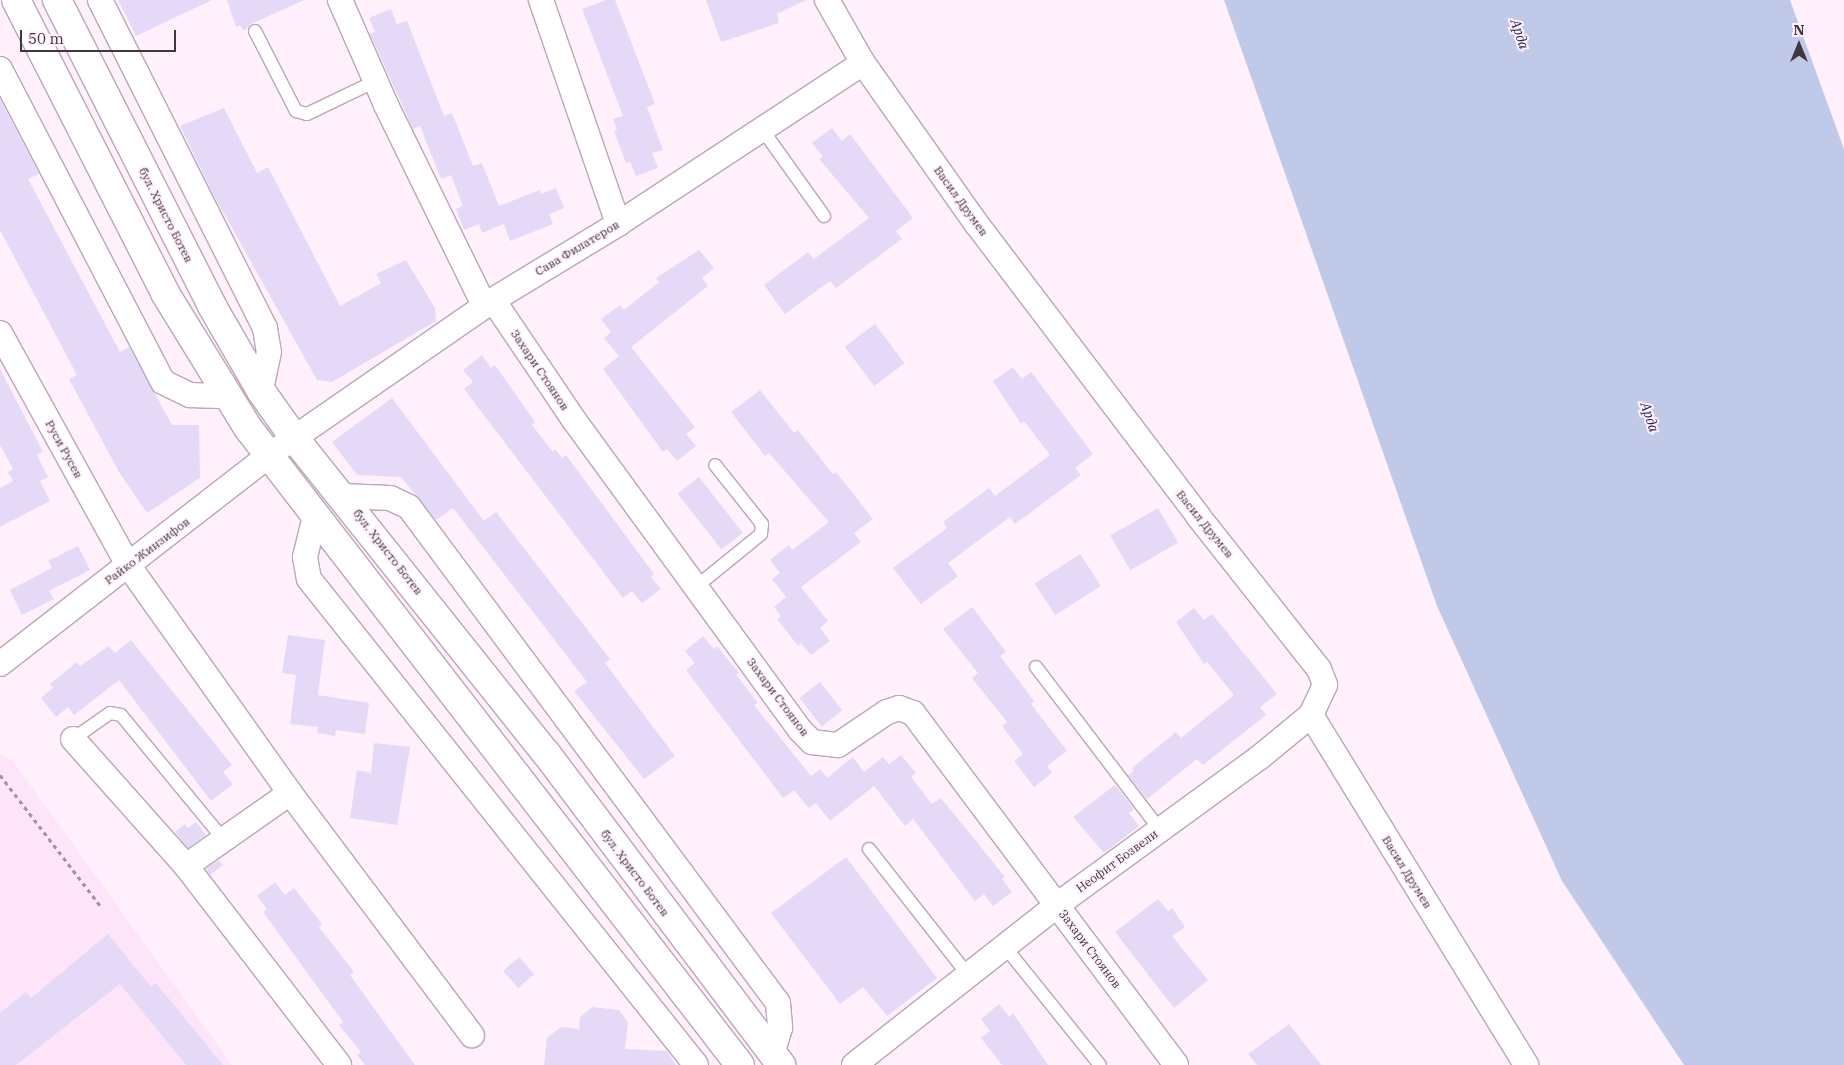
<!DOCTYPE html>
<meta charset="utf-8">
<style>
body{margin:0}
#map{position:relative;width:1844px;height:1065px;overflow:hidden;background:#fff0fc;font-family:"IBM Plex Serif",serif}
div>[style]{position:absolute}
.built>*{inset:0;background:#fde4f8}
.water>*{inset:0;background:#c1c9e8}
.building>*{inset:0;background:#e5d9f8;transform-origin:0 0}
.path>*{height:3px;margin-top:-1.5px;transform-origin:0;background:repeating-linear-gradient(90deg,#a1949e 0 4px,transparent 0 8px)}
.roads{filter:drop-shadow(1px 0 #bca5b8) drop-shadow(-1px 0 #bca5b8) drop-shadow(0 1px #bca5b8) drop-shadow(0 -1px #bca5b8)}
.lane>*{height:12px;margin:-6px;padding:0 6px;transform-origin:6px;border-radius:6px;background:#fff}
.street>*{height:24px;margin:-12px;padding:0 12px;transform-origin:12px;border-radius:12px;background:#fff}
.secondary>*{height:28px;margin:-14px;padding:0 14px;transform-origin:14px;border-radius:14px;background:#fff}
span{translate:-50% -50%;white-space:nowrap;text-align:center;line-height:1.15;-webkit-text-stroke:4px #fff0fc;paint-order:stroke}
.street-label{font-size:12px;color:#40363e}
.water-label{font-size:14px;color:#20274f;font-style:italic}
.north{position:absolute;left:1774px;top:20px;width:50px;height:50px;-webkit-text-stroke:4px #fff0fc;paint-order:stroke;rotate:0deg;font-size:14px;font-weight:700;line-height:20px;text-align:center;color:#40363e}
.north::after{content:'';display:block;margin:auto;width:18px;height:22px;background:#40363e;clip-path:polygon(50% 0,100% 100%,50% 72%,0 100%)}
.scale{position:absolute;left:20px;top:30px;width:156px;height:22px;box-sizing:border-box;border:2px solid #40363e;border-top:0;padding-left:6px;font-size:15px;line-height:18px;white-space:nowrap;color:#40363e;-webkit-text-stroke:4px #fff0fc;paint-order:stroke}
</style>
<div id="map">
<div class="built">
<div style="clip-path:polygon(0 754px,13px 761px,232px 1065px,0 1065px)"></div>
</div>
<div class="water">
<div style="clip-path:polygon(1224px 0,1790px 0,1844px 149px,1844px 1065px,1684px 1065px,1562px 881px,1437px 606px)"></div>
</div>
<div class="building">
<div style="clip-path:polygon(118px 0,212px 0,136px 36px)"></div>
<div style="clip-path:polygon(227px 0,304px 0,251px 24px,244px 31px,240px 25px,236px 27px)"></div>
<div style="clip-path:polygon(606px 0,615px 0,655px 104px,647px 107px,663px 150px,652px 153px,658px 168px,636px 176px,630px 162px,626px 163px,614px 131px,617px 130px,613px 119px,623px 116px,582px 9px)"></div>
<div style="clip-path:polygon(706px 0,806px 0,777px 14px,779px 23px,721px 42px)"></div>
<div style="clip-path:polygon(391px 9px,397px 24px,407px 21px,444px 116px,452px 113px,473px 166px,482px 163px,499px 206px,540px 190px,541px 194px,556px 188px,564px 208px,549px 214px,553px 224px,510px 241px,504px 224px,482px 233px,479px 224px,464px 230px,456px 209px,463px 206px,451px 175px,441px 179px,420px 126px,413px 129px,370px 34px,375px 32px,369px 18px)"></div>
<div style="clip-path:polygon(0 99px,39px 174px,28px 179px,120px 352px,129px 347px,172px 425px,199px 425px,200px 478px,147px 513px,119px 472px,69px 379px,77px 375px,0 230px)"></div>
<div style="clip-path:polygon(224px 108px,257px 173px,268px 167px,340px 306px,381px 283px,376px 274px,406px 260px,435px 308px,436px 321px,332px 382px,317px 380px,212px 192px,180px 126px)"></div>
<div style="clip-path:polygon(832px 128px,842px 141px,850px 134px,913px 218px,896px 231px,902px 239px,836px 288px,830px 281px,785px 314px,764px 285px,808px 252px,814px 259px,869px 218px,819px 159px,823px 157px,812px 143px)"></div>
<div style="clip-path:polygon(699px 250px,714px 268px,702px 278px,708px 286px,631px 347px,695px 427px,686px 434px,696px 446px,677px 461px,667px 449px,663px 452px,603px 369px,619px 356px,604px 338px,611px 332px,601px 319px,620px 305px,624px 310px,659px 282px,656px 278px)"></div>
<div style="left:875px;top:324px;width:49px;height:38px;rotate:53deg"></div>
<div style="clip-path:polygon(482px 355px,491px 368px,495px 365px,535px 422px,532px 425px,553px 452px,555px 449px,562px 458px,566px 455px,654px 574px,651px 577px,661px 589px,642px 603px,632px 591px,623px 598px,464px 389px,473px 382px,463px 370px)"></div>
<div style="clip-path:polygon(1013px 367px,1022px 379px,1031px 372px,1093px 454px,1075px 468px,1081px 475px,1015px 524px,1010px 517px,948px 563px,958px 576px,921px 604px,893px 568px,947px 528px,943px 522px,989px 488px,995px 496px,1050px 455px,1024px 421px,1021px 424px,993px 381px)"></div>
<div style="clip-path:polygon(0 369px,43px 452px,37px 455px,48px 477px,40px 481px,50px 501px,0 527px,0 488px,13px 481px,8px 472px,13px 469px,0 445px)"></div>
<div style="clip-path:polygon(760px 390px,794px 433px,798px 430px,833px 474px,836px 472px,873px 519px,854px 533px,861px 542px,801px 587px,828px 621px,820px 628px,830px 641px,811px 655px,801px 643px,798px 646px,777px 619px,781px 616px,774px 607px,786px 597px,772px 579px,780px 573px,770px 560px,789px 545px,792px 550px,829px 522px,769px 453px,765px 456px,731px 412px)"></div>
<div style="clip-path:polygon(392px 398px,484px 521px,496px 512px,610px 659px,605px 663px,675px 756px,644px 779px,574px 691px,587px 682px,453px 508px,436px 520px,401px 477px,357px 475px,332px 442px)"></div>
<div style="left:699px;top:477px;width:71px;height:27px;rotate:52deg"></div>
<div style="left:1158px;top:508px;width:40px;height:55px;rotate:60deg"></div>
<div style="clip-path:polygon(78px 546px,90px 570px,49px 591px,54px 599px,22px 615px,10px 590px,52px 568px,48px 561px)"></div>
<div style="left:1080px;top:554px;width:38px;height:54px;rotate:57deg"></div>
<div style="clip-path:polygon(972px 607px,1006px 652px,1000px 656px,1034px 701px,1031px 704px,1067px 751px,1047px 766px,1052px 773px,1034px 787px,1014px 761px,1023px 754px,1002px 726px,1007px 722px,972px 678px,978px 673px,943px 629px)"></div>
<div style="clip-path:polygon(1194px 608px,1204px 620px,1212px 614px,1277px 694px,1260px 707px,1266px 715px,1203px 765px,1197px 759px,1147px 799px,1128px 775px,1134px 771px,1132px 768px,1176px 732px,1181px 738px,1234px 695px,1207px 662px,1204px 664px,1176px 622px)"></div>
<div style="clip-path:polygon(288px 635px,325px 640px,318px 695px,369px 703px,365px 734px,336px 730px,335px 736px,317px 733px,318px 727px,290px 724px,296px 675px,282px 673px)"></div>
<div style="clip-path:polygon(703px 636px,714px 649px,717px 646px,739px 673px,736px 675px,758px 703px,754px 705px,811px 776px,820px 769px,827px 778px,853px 757px,864px 772px,883px 757px,889px 764px,901px 755px,916px 773px,911px 777px,932px 804px,941px 798px,1005px 877px,1002px 879px,1012px 892px,993px 906px,984px 894px,975px 901px,913px 819px,905px 826px,874px 786px,830px 821px,816px 803px,809px 808px,794px 790px,783px 798px,686px 670px,695px 663px,685px 651px)"></div>
<div style="clip-path:polygon(131px 640px,232px 765px,223px 772px,233px 784px,211px 801px,119px 680px,74px 715px,68px 707px,56px 717px,41px 698px,53px 688px,50px 684px,77px 662px,80px 666px,109px 646px,115px 653px)"></div>
<div style="left:820px;top:682px;width:36px;height:26px;rotate:52deg"></div>
<div style="clip-path:polygon(374px 743px,410px 747px,397px 825px,350px 818px,357px 770px,371px 773px)"></div>
<div style="clip-path:polygon(1115px 785px,1134px 809px,1129px 813px,1139px 826px,1104px 853px,1073px 817px)"></div>
<div style="clip-path:polygon(196px 822px,206px 835px,188px 848px,175px 832px,185px 824px,188px 828px)"></div>
<div style="clip-path:polygon(846px 857px,937px 978px,887px 1016px,863px 987px,840px 1004px,771px 913px)"></div>
<div style="clip-path:polygon(219px 860px,223px 865px,210px 875px,206px 869px)"></div>
<div style="clip-path:polygon(275px 882px,285px 895px,294px 888px,322px 924px,319px 927px,354px 972px,350px 975px,415px 1065px,365px 1065px,357px 1055px,361px 1052px,339px 1025px,343px 1022px,263px 912px,267px 909px,257px 896px)"></div>
<div style="clip-path:polygon(1158px 899px,1168px 911px,1172px 908px,1185px 927px,1172px 936px,1208px 980px,1174px 1008px,1115px 932px)"></div>
<div style="clip-path:polygon(108px 934px,151px 987px,156px 983px,223px 1065px,186px 1065px,120px 984px,16px 1065px,0 1065px,0 1013px,26px 992px,31px 998px)"></div>
<div style="left:519px;top:957px;width:23px;height:21px;rotate:49deg"></div>
<div style="clip-path:polygon(999px 1004px,1009px 1017px,1013px 1013px,1048px 1065px,1002px 1065px,981px 1038px,990px 1031px,981px 1019px)"></div>
<div style="clip-path:polygon(592px 1007px,619px 1010px,628px 1022px,625px 1049px,667px 1051px,676px 1065px,544px 1065px,547px 1038px,561px 1027px,579px 1029px,580px 1017px)"></div>
<div style="clip-path:polygon(1289px 1024px,1321px 1065px,1257px 1065px,1248px 1054px)"></div>
</div>
<div class="path">
<div style="left:0;top:775px;width:168px;rotate:52.5deg"></div>
</div>
<div class="roads">
<div class="lane">
<div style="left:255px;top:31px;width:90px;rotate:62.9deg"></div>
<div style="left:296px;top:111px;width:11px;rotate:15deg"></div>
<div style="left:307px;top:114px;width:76px;rotate:-25.6deg"></div>
<div style="left:762px;top:129px;width:107px;rotate:54.5deg"></div>
<div style="left:697px;top:586px;width:82px;rotate:-39.1deg"></div>
<div style="left:761px;top:534px;width:10px;rotate:-84deg"></div>
<div style="left:762px;top:524px;width:75px;rotate:-128.5deg"></div>
<div style="left:1036px;top:667px;width:205px;rotate:52.7deg"></div>
<div style="left:73px;top:739px;width:45px;rotate:-35.1deg"></div>
<div style="left:110px;top:713px;width:11px;rotate:10deg"></div>
<div style="left:121px;top:715px;width:162px;rotate:50.5deg"></div>
<div style="left:869px;top:849px;width:160px;rotate:51.8deg"></div>
<div style="left:1005px;top:947px;width:151px;rotate:51.2deg"></div>
</div>
<div class="street">
<div style="left:100px;top:0;width:367px;rotate:63.3deg"></div>
<div style="left:265px;top:328px;width:24px;rotate:81deg"></div>
<div style="left:269px;top:352px;width:40px;rotate:102deg"></div>
<div style="left:340px;top:0;width:115px;rotate:66.3deg"></div>
<div style="left:386px;top:105px;width:223px;rotate:63.9deg"></div>
<div style="left:541px;top:0;width:237px;rotate:71deg"></div>
<div style="left:827px;top:0;width:73px;rotate:60.3deg"></div>
<div style="left:863px;top:63px;width:196px;rotate:54.8deg"></div>
<div style="left:976px;top:223px;width:368px;rotate:52.8deg"></div>
<div style="left:1198px;top:516px;width:195px;rotate:51.7deg"></div>
<div style="left:1319px;top:669px;width:17px;rotate:69deg"></div>
<div style="left:1325px;top:685px;width:33px;rotate:115deg"></div>
<div style="left:1311px;top:715px;width:411px;rotate:58.4deg"></div>
<div style="left:0;top:69px;width:353px;rotate:62.5deg"></div>
<div style="left:163px;top:382px;width:30px;rotate:26deg"></div>
<div style="left:190px;top:395px;width:36px;rotate:2deg"></div>
<div style="left:493px;top:300px;width:145px;rotate:56deg"></div>
<div style="left:574px;top:420px;width:384px;rotate:53.9deg"></div>
<div style="left:800px;top:730px;width:17px;rotate:45deg"></div>
<div style="left:812px;top:742px;width:26px;rotate:7deg"></div>
<div style="left:838px;top:745px;width:59px;rotate:-34deg"></div>
<div style="left:887px;top:712px;width:13px;rotate:-18deg"></div>
<div style="left:899px;top:708px;width:15px;rotate:20deg"></div>
<div style="left:913px;top:713px;width:439px;rotate:53.2deg"></div>
<div style="left:0;top:333px;width:265px;rotate:61.1deg"></div>
<div style="left:128px;top:565px;width:280px;rotate:54.6deg"></div>
<div style="left:290px;top:793px;width:303px;rotate:53.1deg"></div>
<div style="left:343px;top:496px;width:47px;rotate:2.4deg"></div>
<div style="left:390px;top:498px;width:21px;rotate:25deg"></div>
<div style="left:409px;top:507px;width:618px;rotate:53.35deg"></div>
<div style="left:778px;top:1003px;width:25px;rotate:85deg"></div>
<div style="left:780px;top:1028px;width:27px;rotate:107deg"></div>
<div style="left:315px;top:516px;width:42px;rotate:103.7deg"></div>
<div style="left:305px;top:557px;width:22px;rotate:80deg"></div>
<div style="left:309px;top:579px;width:621px;rotate:51.47deg"></div>
<div style="left:0;top:664px;width:339px;rotate:-37.8deg"></div>
<div style="left:268px;top:456px;width:274px;rotate:-34.7deg"></div>
<div style="left:493px;top:300px;width:146px;rotate:-31.3deg"></div>
<div style="left:618px;top:224px;width:293px;rotate:-33.3deg"></div>
<div style="left:73px;top:739px;width:170px;rotate:48.3deg"></div>
<div style="left:186px;top:866px;width:251px;rotate:52.4deg"></div>
<div style="left:186px;top:866px;width:127px;rotate:-35.1deg"></div>
<div style="left:854px;top:1065px;width:258px;rotate:-38.2deg"></div>
<div style="left:1057px;top:905px;width:251px;rotate:-36.1deg"></div>
<div style="left:1260px;top:757px;width:66px;rotate:-39.5deg"></div>
</div>
<div class="secondary">
<div style="left:16px;top:0;width:329px;rotate:63deg"></div>
<div style="left:165px;top:293px;width:158px;rotate:58.4deg"></div>
<div style="left:248px;top:428px;width:805px;rotate:52.32deg"></div>
<div style="left:57px;top:0;width:343px;rotate:63.1deg"></div>
<div style="left:212px;top:306px;width:98px;rotate:60deg"></div>
<div style="left:261px;top:391px;width:59px;rotate:54.7deg"></div>
<div style="left:295px;top:439px;width:402px;rotate:51.4deg"></div>
<div style="left:546px;top:753px;width:391px;rotate:53deg"></div>
</div>
</div>
<div class="street-label">
<span style="left:961px;top:201px;rotate:54deg">Васил Друмев</span>
<span style="left:166px;top:215px;rotate:63deg">бул. Христо Ботев</span>
<span style="left:577px;top:248px;rotate:-31deg">Сава Филатеров</span>
<span style="left:540px;top:370px;rotate:56deg">Захари Стоянов</span>
<span style="left:64px;top:449px;rotate:61deg">Руси Русев</span>
<span style="left:1205px;top:524px;rotate:51deg">Васил Друмев</span>
<span style="left:147px;top:551px;rotate:-37deg">Райко Жинзифов</span>
<span style="left:388px;top:552px;rotate:52deg">бул. Христо Ботев</span>
<span style="left:778px;top:697px;rotate:53deg">Захари Стоянов</span>
<span style="left:1117px;top:861px;rotate:-36deg">Неофит Бозвели</span>
<span style="left:1407px;top:872px;rotate:58deg">Васил Друмев</span>
<span style="left:635px;top:873px;rotate:53deg">бул. Христо Ботев</span>
<span style="left:1090px;top:949px;rotate:53deg">Захари Стоянов</span>
</div>
<div class="water-label">
<span style="left:1520px;top:34px;rotate:71deg">Арда</span>
<span style="left:1650px;top:417px;rotate:71deg">Арда</span>
</div>
<div class="north">N</div>
<div class="scale">50 m</div>
</div>
